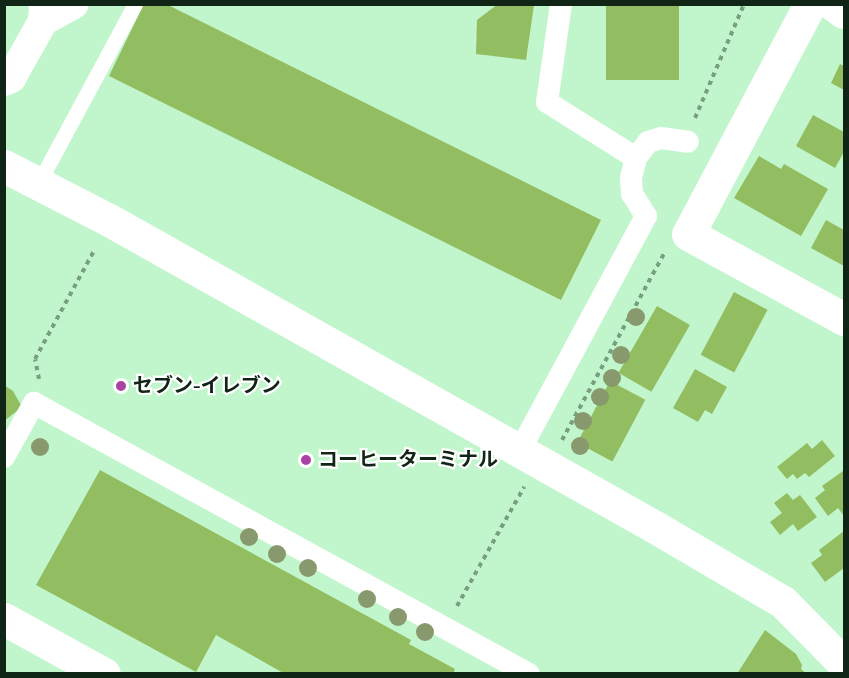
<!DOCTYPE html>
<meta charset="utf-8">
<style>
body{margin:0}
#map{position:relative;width:849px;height:678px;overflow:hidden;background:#c1f5cb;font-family:"Sofia Sans Condensed","Noto Sans JP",sans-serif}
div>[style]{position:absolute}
.building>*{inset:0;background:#92be61;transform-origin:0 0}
.path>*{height:4px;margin-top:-2px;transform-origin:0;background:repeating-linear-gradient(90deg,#789f80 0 4.5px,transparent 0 9px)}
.service>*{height:15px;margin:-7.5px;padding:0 7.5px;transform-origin:7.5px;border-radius:7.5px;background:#fff}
.pedestrian>*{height:22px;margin:-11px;padding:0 11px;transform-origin:11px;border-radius:11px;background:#fff}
.minor>*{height:30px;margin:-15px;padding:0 15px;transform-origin:15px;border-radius:15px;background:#fff}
.tertiary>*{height:33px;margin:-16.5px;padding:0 16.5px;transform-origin:16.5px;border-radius:16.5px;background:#fff}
.trees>*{width:18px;height:18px;margin:-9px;border-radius:50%;background:#89996e}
.dots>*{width:16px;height:16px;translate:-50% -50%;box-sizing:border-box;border:3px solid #fff;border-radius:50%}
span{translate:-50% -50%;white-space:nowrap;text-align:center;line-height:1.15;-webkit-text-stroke:4.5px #fff;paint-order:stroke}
.poi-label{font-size:20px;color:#112516;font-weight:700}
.left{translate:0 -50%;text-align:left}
.frame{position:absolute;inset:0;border:6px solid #112516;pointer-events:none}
</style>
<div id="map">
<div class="building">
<div style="clip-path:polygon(144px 4px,166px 4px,601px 220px,561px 300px,109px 76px)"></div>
<div style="clip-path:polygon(498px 4px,534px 5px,526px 60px,476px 54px,477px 20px)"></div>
<div style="left:606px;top:4px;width:73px;height:76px"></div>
<div style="clip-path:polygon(840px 64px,844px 66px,844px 90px,831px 83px)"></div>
<div style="clip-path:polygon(813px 115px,844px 132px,844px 152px,835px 168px,796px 146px)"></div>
<div style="clip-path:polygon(759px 156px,781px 169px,784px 164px,828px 189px,801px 236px,734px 198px)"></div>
<div style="clip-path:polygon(826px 220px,844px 230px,844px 266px,811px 248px)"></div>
<div style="left:734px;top:292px;width:38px;height:71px;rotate:28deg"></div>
<div style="left:657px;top:306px;width:38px;height:77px;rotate:30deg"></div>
<div style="clip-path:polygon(695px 369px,727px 387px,712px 414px,705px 410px,698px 422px,673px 408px)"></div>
<div style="left:610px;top:381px;width:40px;height:70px;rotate:28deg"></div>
<div style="clip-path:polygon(4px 385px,13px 391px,22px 407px,4px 421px)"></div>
<div style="clip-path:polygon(822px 440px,835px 456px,809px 477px,805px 473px,797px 479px,793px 474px,787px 479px,777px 467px,807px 443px,812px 449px)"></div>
<div style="clip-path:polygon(100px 470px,411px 640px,409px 644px,455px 669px,453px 674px,285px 674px,216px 635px,196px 672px,36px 585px)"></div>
<div style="clip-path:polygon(843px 471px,844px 516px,838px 508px,828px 516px,815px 498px,825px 490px,822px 486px)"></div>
<div style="clip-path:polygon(787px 493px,793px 500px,800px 495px,817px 517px,798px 531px,793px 524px,780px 535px,770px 522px,782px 513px,774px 503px)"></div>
<div style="clip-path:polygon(844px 531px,844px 568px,825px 582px,811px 563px,822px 555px,819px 550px)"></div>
<div style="clip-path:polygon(765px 630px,796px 654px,802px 665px,801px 669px,807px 674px,737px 674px)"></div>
</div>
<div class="path">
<div style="left:695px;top:118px;width:124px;rotate:-66.7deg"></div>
<div style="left:39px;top:379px;width:20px;rotate:-101deg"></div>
<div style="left:35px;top:359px;width:125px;rotate:-61.4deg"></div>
<div style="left:562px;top:440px;width:214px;rotate:-61.3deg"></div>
<div style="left:457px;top:606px;width:137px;rotate:-60.6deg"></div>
<div style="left:4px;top:673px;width:1px;rotate:45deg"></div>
</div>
<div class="service">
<div style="left:38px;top:184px;width:204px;rotate:-61.7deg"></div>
</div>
<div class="pedestrian">
<div style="left:561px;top:4px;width:99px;rotate:98.1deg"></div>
<div style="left:547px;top:102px;width:105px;rotate:32.2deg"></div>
<div style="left:519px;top:452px;width:268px;rotate:-61.7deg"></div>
<div style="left:646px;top:216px;width:26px;rotate:-122deg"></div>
<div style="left:632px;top:194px;width:16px;rotate:-94deg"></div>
<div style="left:631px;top:178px;width:21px;rotate:-76deg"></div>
<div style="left:636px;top:158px;width:20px;rotate:-53deg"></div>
<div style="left:648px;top:142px;width:14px;rotate:-17deg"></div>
<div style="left:661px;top:138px;width:27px;rotate:8deg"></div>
<div style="left:4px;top:457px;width:62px;rotate:-60.9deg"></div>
<div style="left:34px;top:403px;width:564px;rotate:28.7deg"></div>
</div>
<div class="minor">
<div style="left:830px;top:4px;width:17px;rotate:36deg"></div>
<div style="left:43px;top:21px;width:35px;rotate:-29deg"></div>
<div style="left:4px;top:81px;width:8px;rotate:-23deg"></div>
<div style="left:11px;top:78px;width:65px;rotate:-60.7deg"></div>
<div style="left:43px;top:21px;width:17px;rotate:-87deg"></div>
</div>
<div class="tertiary">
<div style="left:810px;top:4px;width:260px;rotate:117.9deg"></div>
<div style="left:688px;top:234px;width:178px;rotate:28.6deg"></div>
<div style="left:4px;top:166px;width:120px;rotate:27.2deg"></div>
<div style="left:111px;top:221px;width:624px;rotate:29.36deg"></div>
<div style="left:655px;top:527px;width:148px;rotate:30.4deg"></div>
<div style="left:783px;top:602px;width:87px;rotate:45.5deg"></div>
<div style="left:4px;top:619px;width:114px;rotate:28.8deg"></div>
</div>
<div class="trees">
<div style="left:636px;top:317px"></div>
<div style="left:621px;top:355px"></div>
<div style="left:612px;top:378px"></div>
<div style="left:600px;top:397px"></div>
<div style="left:583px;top:421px"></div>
<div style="left:580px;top:446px"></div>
<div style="left:40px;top:447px"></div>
<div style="left:249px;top:537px"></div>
<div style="left:277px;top:554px"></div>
<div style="left:308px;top:568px"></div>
<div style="left:367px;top:599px"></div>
<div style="left:398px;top:617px"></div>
<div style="left:425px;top:632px"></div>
</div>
<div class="dots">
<div style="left:121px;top:386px;background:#aa42a4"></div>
<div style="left:306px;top:460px;background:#aa42a4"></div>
</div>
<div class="poi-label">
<span class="left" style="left:133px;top:386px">セブン-イレブン</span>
<span class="left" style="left:318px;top:460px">コーヒーターミナル</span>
</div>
<div class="frame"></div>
</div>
